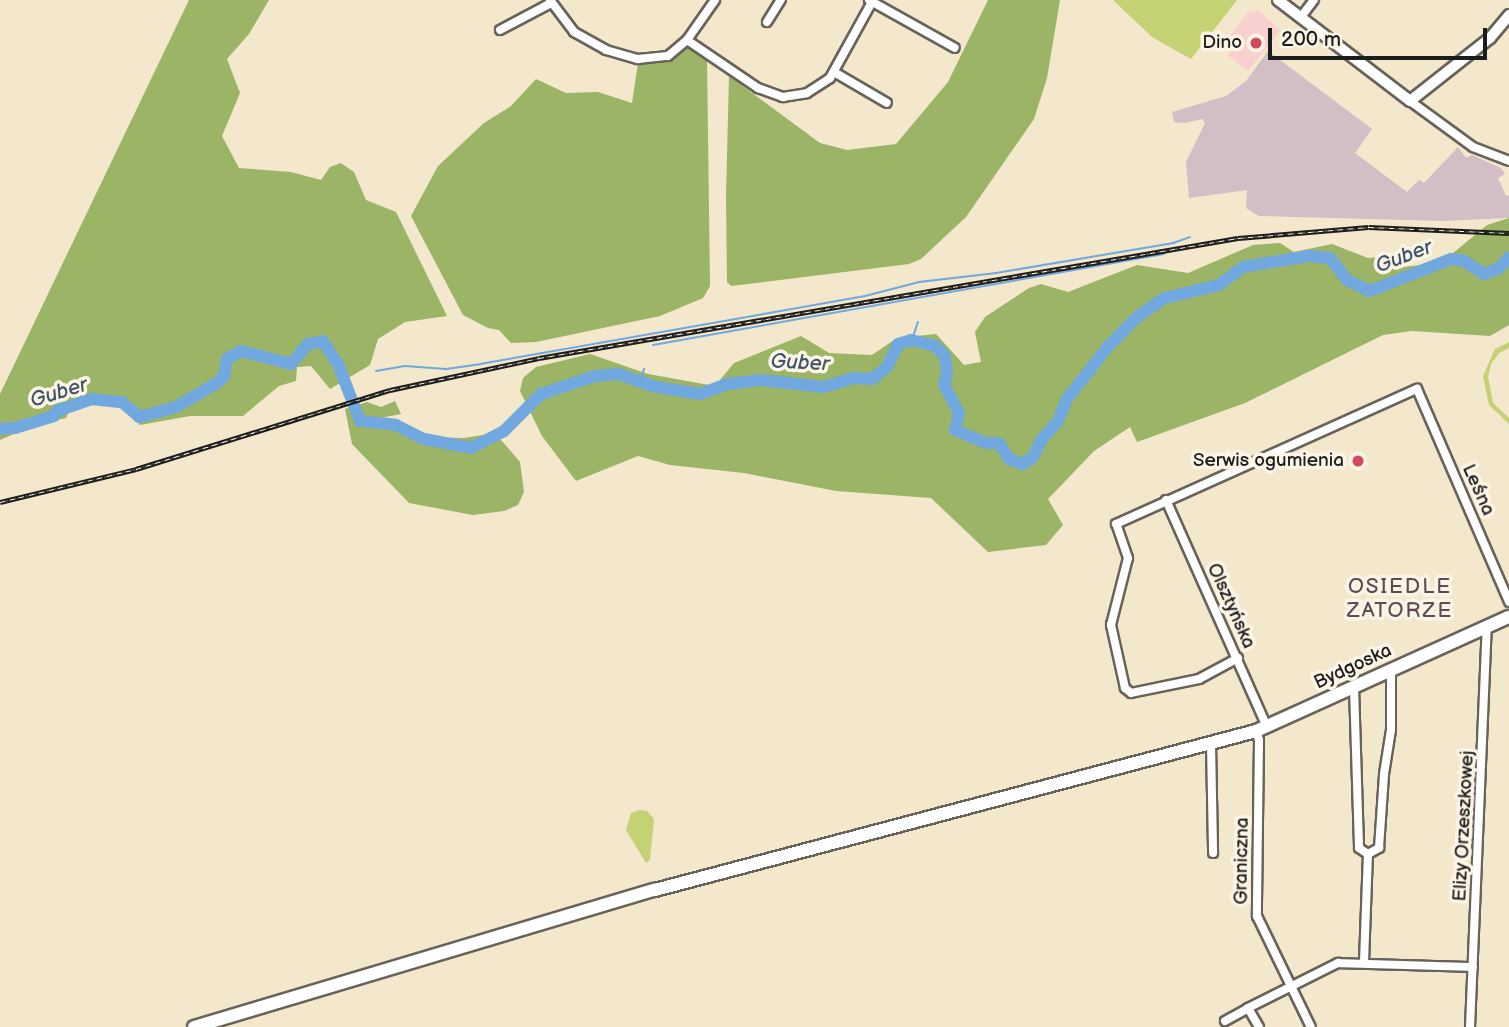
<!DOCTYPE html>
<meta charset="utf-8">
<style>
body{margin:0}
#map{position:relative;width:1509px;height:1027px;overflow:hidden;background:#f3e7cc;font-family:"Balsamiq Sans",sans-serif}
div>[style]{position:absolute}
.built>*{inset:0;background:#f7d0cf}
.industrial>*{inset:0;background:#d2bec5}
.green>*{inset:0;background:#c4d274}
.forest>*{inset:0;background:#9bb466}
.stream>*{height:2px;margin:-1px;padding:0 1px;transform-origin:1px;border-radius:1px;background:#70a8df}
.river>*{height:12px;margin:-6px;padding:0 6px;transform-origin:6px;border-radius:6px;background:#70a8df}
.roads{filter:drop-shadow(2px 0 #67635a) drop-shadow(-2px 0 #67635a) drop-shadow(0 2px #67635a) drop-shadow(0 -2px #67635a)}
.minor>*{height:8px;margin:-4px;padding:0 4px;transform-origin:4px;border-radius:4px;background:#fff}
.tertiary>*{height:10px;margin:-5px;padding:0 5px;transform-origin:5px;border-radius:5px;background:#fff}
.secondary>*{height:12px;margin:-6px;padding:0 6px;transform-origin:6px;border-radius:6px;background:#fff}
.rail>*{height:4.5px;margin-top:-2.25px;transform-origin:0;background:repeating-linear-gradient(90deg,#fcf5e5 0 5px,#1c1c1c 0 10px);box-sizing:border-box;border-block:2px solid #1c1c1c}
.dots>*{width:19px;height:19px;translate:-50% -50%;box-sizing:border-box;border:4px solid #fcf5e5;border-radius:50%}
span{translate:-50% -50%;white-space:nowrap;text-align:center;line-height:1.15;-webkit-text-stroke:7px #fcf5e5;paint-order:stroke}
.poi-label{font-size:19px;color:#1c1c1c}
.right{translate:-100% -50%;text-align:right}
.street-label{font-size:19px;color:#1c1c1c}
.water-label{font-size:21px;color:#3e546a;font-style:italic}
.neighbourhood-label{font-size:21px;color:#5d4b54;letter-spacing:2px}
.scale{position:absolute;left:1268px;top:28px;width:219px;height:32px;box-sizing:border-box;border:4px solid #1c1c1c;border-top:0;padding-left:9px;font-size:21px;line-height:24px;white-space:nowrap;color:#1c1c1c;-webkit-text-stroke:5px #fcf5e5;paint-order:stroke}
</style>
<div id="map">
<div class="built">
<div style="clip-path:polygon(1257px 9px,1280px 30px,1248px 71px,1228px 56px,1232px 41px,1230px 36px,1250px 10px,1254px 13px)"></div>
</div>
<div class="industrial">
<div style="clip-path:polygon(1268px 51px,1372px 129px,1355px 153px,1407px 192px,1419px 180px,1424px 183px,1458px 147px,1466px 158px,1472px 155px,1501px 168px,1505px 174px,1498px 178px,1506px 196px,1509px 195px,1509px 218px,1442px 221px,1259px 216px,1246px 208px,1247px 190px,1189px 198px,1186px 162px,1205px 123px,1202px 119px,1185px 123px,1174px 122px,1172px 112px,1226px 96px,1246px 81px)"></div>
</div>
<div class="green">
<div style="clip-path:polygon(1113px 0,1237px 0,1191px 59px,1152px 37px)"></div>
<div style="clip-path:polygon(1509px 342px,1509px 348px,1499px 353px,1491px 364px,1488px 377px,1493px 403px,1509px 418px,1509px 424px,1489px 405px,1483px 376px,1495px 349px)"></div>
<div style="clip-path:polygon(640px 810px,647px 811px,654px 819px,650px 860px,646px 863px,626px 830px,631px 813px)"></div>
</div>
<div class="forest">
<div style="clip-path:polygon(189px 0,269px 0,249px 34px,227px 59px,240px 93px,222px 136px,239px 168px,291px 172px,321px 180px,330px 167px,341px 163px,354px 172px,366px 200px,396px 212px,447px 316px,405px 322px,378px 339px,370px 365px,330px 389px,311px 366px,297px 367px,296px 381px,279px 386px,243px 416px,190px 416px,140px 425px,119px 405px,103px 401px,69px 411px,66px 418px,35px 425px,0 440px,0 394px)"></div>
<div style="clip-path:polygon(988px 0,1060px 0,1047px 78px,1034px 119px,966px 217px,921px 259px,909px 264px,731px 286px,727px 282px,726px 196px,729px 76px,820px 143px,847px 150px,896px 144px,948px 82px)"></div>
<div style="clip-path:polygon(688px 45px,707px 59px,710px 286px,703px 298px,660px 316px,536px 342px,511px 343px,499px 330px,488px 328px,463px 315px,411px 216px,438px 166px,484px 123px,511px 106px,536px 79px,566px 93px,598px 92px,632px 103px,638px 63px,670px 58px)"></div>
<div style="clip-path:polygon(1509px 218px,1509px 325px,1490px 336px,1412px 331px,1383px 335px,1245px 403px,1137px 442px,1130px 427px,1094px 451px,1048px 499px,1063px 525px,1046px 545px,988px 552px,931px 498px,836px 491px,744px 473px,670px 465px,638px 456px,576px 481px,542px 436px,520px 391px,523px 378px,536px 367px,590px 354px,648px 374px,715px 386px,734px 363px,801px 336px,829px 353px,872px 355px,897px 338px,936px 334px,964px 365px,981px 362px,975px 332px,985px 317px,1029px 288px,1041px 284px,1068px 292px,1137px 265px,1188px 273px,1253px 245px,1280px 243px,1294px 252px,1332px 244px,1368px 258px,1394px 256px,1402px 267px,1441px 263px,1487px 225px)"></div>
<div style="clip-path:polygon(395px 401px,401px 414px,380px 418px,420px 437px,464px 438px,489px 434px,502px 441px,520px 462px,524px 492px,518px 505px,504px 511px,473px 515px,409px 503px,352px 444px,345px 409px,367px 402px,381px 407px)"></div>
</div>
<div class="stream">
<div style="left:1297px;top:254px;width:4px;rotate:90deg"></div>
<div style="left:912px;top:340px;width:19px;rotate:-72deg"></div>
<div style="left:653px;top:345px;width:519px;rotate:-10.1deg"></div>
<div style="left:376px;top:371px;width:29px;rotate:-10deg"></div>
<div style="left:405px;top:366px;width:41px;rotate:4.2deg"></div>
<div style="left:446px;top:369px;width:34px;rotate:-8deg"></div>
<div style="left:480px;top:364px;width:391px;rotate:-10deg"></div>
<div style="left:865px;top:296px;width:56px;rotate:-14.5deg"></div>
<div style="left:919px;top:282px;width:78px;rotate:-6.7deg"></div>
<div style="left:996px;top:273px;width:180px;rotate:-9.6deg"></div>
<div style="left:1173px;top:243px;width:18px;rotate:-19deg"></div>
<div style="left:640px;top:382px;width:14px;rotate:-73deg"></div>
</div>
<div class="river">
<div style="left:0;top:429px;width:15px;rotate:-4deg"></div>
<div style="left:15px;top:428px;width:41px;rotate:-17.1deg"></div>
<div style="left:54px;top:416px;width:6px;rotate:-59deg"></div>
<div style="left:57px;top:411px;width:36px;rotate:-19deg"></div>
<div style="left:91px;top:399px;width:31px;rotate:6deg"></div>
<div style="left:122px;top:402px;width:23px;rotate:41deg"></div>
<div style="left:139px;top:417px;width:38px;rotate:-15deg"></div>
<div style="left:176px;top:407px;width:48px;rotate:-30.3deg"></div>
<div style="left:217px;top:383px;width:10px;rotate:-45deg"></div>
<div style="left:224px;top:376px;width:17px;rotate:-80deg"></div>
<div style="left:227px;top:359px;width:16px;rotate:-30deg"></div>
<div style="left:241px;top:351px;width:52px;rotate:14.6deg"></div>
<div style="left:291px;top:364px;width:26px;rotate:-50deg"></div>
<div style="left:308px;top:344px;width:15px;rotate:-11deg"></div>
<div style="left:323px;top:341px;width:27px;rotate:57deg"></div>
<div style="left:338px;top:364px;width:61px;rotate:68.9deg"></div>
<div style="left:360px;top:421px;width:36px;rotate:6deg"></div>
<div style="left:396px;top:425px;width:31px;rotate:27deg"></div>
<div style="left:424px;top:439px;width:48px;rotate:10.8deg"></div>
<div style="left:471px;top:448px;width:37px;rotate:-27deg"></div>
<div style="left:504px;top:431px;width:52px;rotate:-45deg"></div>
<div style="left:541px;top:394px;width:57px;rotate:-18.4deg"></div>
<div style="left:595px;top:376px;width:23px;rotate:-5deg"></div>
<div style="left:618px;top:374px;width:40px;rotate:18.9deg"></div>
<div style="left:656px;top:387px;width:45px;rotate:9deg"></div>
<div style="left:700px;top:394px;width:30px;rotate:-20deg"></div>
<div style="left:728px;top:384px;width:33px;rotate:-7deg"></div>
<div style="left:761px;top:380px;width:63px;rotate:6.3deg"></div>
<div style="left:824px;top:387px;width:31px;rotate:-17deg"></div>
<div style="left:854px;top:378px;width:18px;rotate:3deg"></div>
<div style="left:872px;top:379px;width:19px;rotate:-39deg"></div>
<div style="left:887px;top:367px;width:25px;rotate:-64deg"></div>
<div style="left:898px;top:344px;width:14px;rotate:-17deg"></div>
<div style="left:911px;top:340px;width:25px;rotate:14deg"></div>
<div style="left:935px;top:346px;width:14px;rotate:45deg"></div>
<div style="left:945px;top:356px;width:17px;rotate:83deg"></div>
<div style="left:947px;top:373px;width:11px;rotate:105deg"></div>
<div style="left:944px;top:384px;width:33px;rotate:63deg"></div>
<div style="left:959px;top:413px;width:17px;rotate:103deg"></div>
<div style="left:955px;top:430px;width:34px;rotate:23deg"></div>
<div style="left:986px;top:443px;width:13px"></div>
<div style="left:999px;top:443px;width:19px;rotate:58deg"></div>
<div style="left:1009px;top:459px;width:15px;rotate:20deg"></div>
<div style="left:1023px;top:464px;width:12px;rotate:-35deg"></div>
<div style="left:1033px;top:457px;width:20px;rotate:-63deg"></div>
<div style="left:1042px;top:439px;width:24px;rotate:-48deg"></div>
<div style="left:1058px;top:421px;width:24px;rotate:-68deg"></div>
<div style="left:1067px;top:399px;width:63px;rotate:-52deg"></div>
<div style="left:1106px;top:349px;width:43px;rotate:-45.9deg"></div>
<div style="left:1136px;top:318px;width:35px;rotate:-35deg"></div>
<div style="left:1165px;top:298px;width:56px;rotate:-13.5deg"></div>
<div style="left:1219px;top:285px;width:30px;rotate:-37deg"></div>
<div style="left:1243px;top:267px;width:66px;rotate:-9.6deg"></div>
<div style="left:1308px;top:256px;width:22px;rotate:5deg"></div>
<div style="left:1330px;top:258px;width:28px;rotate:52deg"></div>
<div style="left:1347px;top:280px;width:25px;rotate:26deg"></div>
<div style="left:1370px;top:291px;width:87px;rotate:-21.6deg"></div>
<div style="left:1451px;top:259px;width:13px;rotate:9deg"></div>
<div style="left:1464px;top:261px;width:24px;rotate:33deg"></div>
<div style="left:1484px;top:274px;width:15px;rotate:-20deg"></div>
<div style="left:1498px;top:269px;width:16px;rotate:-47deg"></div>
</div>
<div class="roads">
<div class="minor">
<div style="left:550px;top:0;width:40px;rotate:53deg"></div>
<div style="left:574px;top:32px;width:37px;rotate:29deg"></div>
<div style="left:606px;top:50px;width:33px;rotate:16deg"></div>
<div style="left:638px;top:59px;width:30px;rotate:-6deg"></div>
<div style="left:668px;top:56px;width:25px;rotate:-40deg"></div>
<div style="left:687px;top:40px;width:49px;rotate:-55deg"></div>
<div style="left:869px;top:0;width:98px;rotate:29.2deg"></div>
<div style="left:1301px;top:17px;width:21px;rotate:-53deg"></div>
<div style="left:767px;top:22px;width:26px;rotate:-58deg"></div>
<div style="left:500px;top:30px;width:58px;rotate:-27.9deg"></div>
<div style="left:687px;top:40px;width:86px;rotate:34.1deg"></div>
<div style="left:758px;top:88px;width:27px;rotate:20deg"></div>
<div style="left:783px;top:97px;width:24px;rotate:-9deg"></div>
<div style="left:807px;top:93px;width:27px;rotate:-33deg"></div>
<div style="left:830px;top:78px;width:89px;rotate:-61.1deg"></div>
<div style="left:834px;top:72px;width:61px;rotate:30.3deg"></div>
<div style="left:1410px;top:101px;width:78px;rotate:36.1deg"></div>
<div style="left:1473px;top:147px;width:39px;rotate:21deg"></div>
<div style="left:1166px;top:500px;width:248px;rotate:66deg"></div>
<div style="left:1238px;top:658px;width:44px;rotate:151.7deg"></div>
<div style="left:1199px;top:679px;width:69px;rotate:168.4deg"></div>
<div style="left:1131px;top:693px;width:8px;rotate:-140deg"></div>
<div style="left:1125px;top:688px;width:65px;rotate:-102.5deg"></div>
<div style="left:1111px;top:625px;width:69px;rotate:-75.8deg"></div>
<div style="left:1128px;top:558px;width:36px;rotate:-109deg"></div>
<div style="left:1116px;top:524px;width:330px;rotate:-24.2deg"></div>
<div style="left:1417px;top:389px;width:232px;rotate:66.6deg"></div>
<div style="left:1354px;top:687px;width:161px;rotate:88.2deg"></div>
<div style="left:1359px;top:848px;width:11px;rotate:34deg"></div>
<div style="left:1368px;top:854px;width:13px;rotate:-29deg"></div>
<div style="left:1379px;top:848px;width:74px;rotate:-86.1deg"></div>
<div style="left:1384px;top:774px;width:45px;rotate:-81deg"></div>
<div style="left:1391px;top:730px;width:59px;rotate:-90deg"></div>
<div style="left:1256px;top:731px;width:9px;rotate:72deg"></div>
<div style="left:1259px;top:740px;width:176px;rotate:90.7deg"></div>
<div style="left:1257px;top:916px;width:123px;rotate:64.1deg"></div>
<div style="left:1211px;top:744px;width:109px;rotate:88.9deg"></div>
<div style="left:1364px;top:962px;width:108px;rotate:-87.9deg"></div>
<div style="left:1225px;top:1021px;width:26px;rotate:-29deg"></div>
<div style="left:1259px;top:1027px;width:22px;rotate:-120deg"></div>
<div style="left:1248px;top:1008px;width:101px;rotate:-26.6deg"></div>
<div style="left:1338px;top:963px;width:135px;rotate:1.7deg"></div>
<div style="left:1470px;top:1027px;width:401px;rotate:-87.6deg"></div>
</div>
<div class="tertiary">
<div style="left:1278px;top:0;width:166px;rotate:37.4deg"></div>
<div style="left:1410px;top:101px;width:102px;rotate:-38.2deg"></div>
<div style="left:1490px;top:38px;width:30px;rotate:-50deg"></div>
</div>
<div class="secondary">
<div style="left:194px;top:1027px;width:481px;rotate:-16.6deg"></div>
<div style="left:655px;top:890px;width:622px;rotate:-14.82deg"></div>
<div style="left:1256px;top:731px;width:277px;rotate:-24.3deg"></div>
</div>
</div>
<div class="rail">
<div style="left:0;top:502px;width:140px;rotate:-13.6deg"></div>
<div style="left:136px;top:469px;width:266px;rotate:-17.3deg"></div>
<div style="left:390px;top:390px;width:152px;rotate:-12.1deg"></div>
<div style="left:539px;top:358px;width:709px;rotate:-9.74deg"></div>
<div style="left:1238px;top:238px;width:131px;rotate:-4.8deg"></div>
<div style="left:1369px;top:227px;width:140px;rotate:2.5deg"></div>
</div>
<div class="dots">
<div style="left:1256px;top:43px;background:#d1495b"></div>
<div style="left:1358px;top:461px;background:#d1495b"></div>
</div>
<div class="poi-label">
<span class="right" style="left:1242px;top:43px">Dino</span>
<span class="right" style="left:1344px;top:461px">Serwis ogumienia</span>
</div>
<div class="street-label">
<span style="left:1478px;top:490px;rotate:66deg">Leśna</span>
<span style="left:1231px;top:606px;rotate:66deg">Olsztyńska</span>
<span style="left:1353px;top:667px;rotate:-25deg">Bydgoska</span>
<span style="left:1464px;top:826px;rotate:-87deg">Elizy Orzeszkowej</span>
<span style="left:1242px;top:861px;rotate:-89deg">Graniczna</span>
</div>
<div class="water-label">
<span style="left:1404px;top:257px;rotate:-21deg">Guber</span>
<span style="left:800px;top:363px;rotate:3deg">Guber</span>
<span style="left:59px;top:393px;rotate:-17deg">Guber</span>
</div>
<div class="neighbourhood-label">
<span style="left:1400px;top:599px">OSIEDLE<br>ZATORZE</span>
</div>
<div class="scale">200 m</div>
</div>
